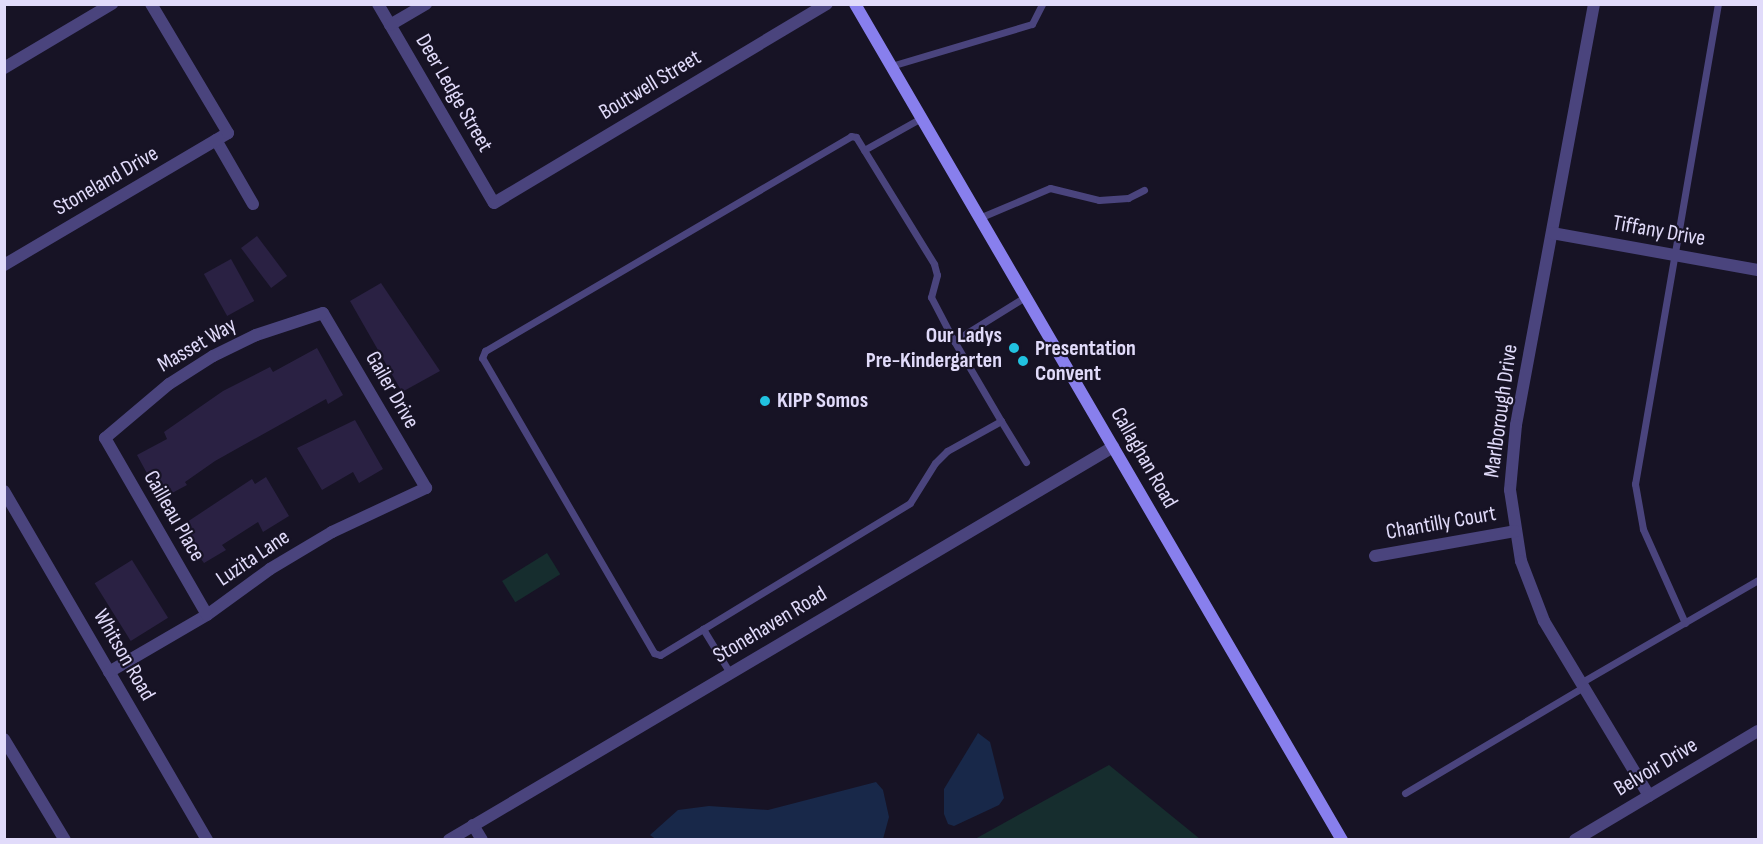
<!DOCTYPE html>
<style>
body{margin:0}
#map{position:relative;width:1763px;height:844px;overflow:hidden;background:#171325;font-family:"Sofia Sans Condensed",sans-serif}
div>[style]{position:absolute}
.green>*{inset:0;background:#162d2e;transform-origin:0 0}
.water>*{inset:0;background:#182849}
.building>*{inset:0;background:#2a2143;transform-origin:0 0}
.service>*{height:7px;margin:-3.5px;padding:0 3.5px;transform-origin:3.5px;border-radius:3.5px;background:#4a447d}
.minor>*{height:12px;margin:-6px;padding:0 6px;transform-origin:6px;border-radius:6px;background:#4a447d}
.secondary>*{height:12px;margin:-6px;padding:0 6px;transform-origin:6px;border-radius:6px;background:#887fed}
.dots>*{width:16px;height:16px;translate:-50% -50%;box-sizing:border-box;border:3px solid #171325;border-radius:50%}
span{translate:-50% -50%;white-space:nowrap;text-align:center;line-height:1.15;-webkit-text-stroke:4.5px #171325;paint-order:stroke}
.street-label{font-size:22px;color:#e1dbfa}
.poi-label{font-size:22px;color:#e1dbfa;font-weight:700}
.right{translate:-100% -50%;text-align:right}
.left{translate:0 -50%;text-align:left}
.frame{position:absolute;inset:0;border:6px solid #e1dbfa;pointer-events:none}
</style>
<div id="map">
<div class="green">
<div style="left:547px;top:553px;width:25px;height:53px;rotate:58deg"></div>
<div style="clip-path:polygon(1109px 765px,1200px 839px,975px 839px)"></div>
</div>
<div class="water">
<div style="clip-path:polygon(978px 733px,990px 742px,1004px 798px,999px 805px,954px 826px,948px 824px,944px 814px,944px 789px)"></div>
<div style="clip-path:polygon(876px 782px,883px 790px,889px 817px,883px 839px,657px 840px,650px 835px,678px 810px,709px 806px,768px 810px)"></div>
</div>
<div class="building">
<div style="left:257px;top:236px;width:50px;height:20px;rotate:53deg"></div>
<div style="left:231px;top:259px;width:48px;height:31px;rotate:61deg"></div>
<div style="clip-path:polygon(381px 283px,440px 371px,402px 392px,350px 301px)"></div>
<div style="clip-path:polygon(317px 348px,343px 395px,328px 404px,326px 399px,215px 461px,185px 482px,187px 485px,161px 499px,137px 455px,167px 439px,164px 432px,223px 391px,270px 367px,273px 372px)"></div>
<div style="clip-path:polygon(355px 420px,383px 469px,359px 483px,353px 472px,322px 490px,297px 448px)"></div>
<div style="clip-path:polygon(266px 477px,289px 516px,263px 532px,258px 522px,222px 545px,226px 550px,204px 563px,178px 528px,252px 479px,255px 484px)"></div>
<div style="left:132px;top:560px;width:68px;height:44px;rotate:58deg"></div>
</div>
<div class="service">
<div style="left:891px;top:66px;width:147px;rotate:-16.6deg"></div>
<div style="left:1032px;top:24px;width:22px;rotate:-63deg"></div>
<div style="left:864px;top:150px;width:65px;rotate:-29.3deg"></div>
<div style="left:979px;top:218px;width:77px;rotate:-22.9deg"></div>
<div style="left:1050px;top:188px;width:50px;rotate:13.8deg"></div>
<div style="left:1099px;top:200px;width:29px;rotate:-4deg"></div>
<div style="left:1128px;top:198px;width:18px;rotate:-27deg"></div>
<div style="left:1001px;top:421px;width:48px;rotate:58.6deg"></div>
<div style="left:1685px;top:623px;width:103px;rotate:-114.1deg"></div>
<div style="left:1643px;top:529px;width:46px;rotate:-100.1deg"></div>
<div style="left:1635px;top:484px;width:487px;rotate:-80.2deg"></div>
<div style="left:703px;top:629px;width:50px;rotate:148.8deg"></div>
<div style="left:660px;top:655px;width:6px;rotate:-162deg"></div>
<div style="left:654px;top:653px;width:341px;rotate:-120.2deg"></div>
<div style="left:482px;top:358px;width:8px;rotate:-67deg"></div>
<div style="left:485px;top:351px;width:424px;rotate:-30.4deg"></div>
<div style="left:851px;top:136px;width:5px;rotate:11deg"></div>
<div style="left:856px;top:137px;width:149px;rotate:58.4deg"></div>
<div style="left:934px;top:264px;width:11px;rotate:75deg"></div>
<div style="left:937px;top:275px;width:23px;rotate:105deg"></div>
<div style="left:931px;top:297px;width:50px;rotate:62.4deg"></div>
<div style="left:730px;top:673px;width:52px;rotate:-121.5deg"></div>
<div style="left:703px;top:629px;width:242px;rotate:-31.3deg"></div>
<div style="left:910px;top:503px;width:47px;rotate:-58deg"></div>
<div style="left:935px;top:463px;width:17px;rotate:-45deg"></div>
<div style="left:947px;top:451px;width:62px;rotate:-29.1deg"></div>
<div style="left:1001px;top:421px;width:93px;rotate:-120.4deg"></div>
<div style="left:954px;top:341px;width:84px;rotate:-31.8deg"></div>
<div style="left:1582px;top:682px;width:203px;rotate:-30.1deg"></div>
<div style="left:1405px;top:793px;width:209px;rotate:-30.7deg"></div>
</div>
<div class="minor">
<div style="left:378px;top:4px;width:230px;rotate:59.8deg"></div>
<div style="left:494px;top:203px;width:388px;rotate:-30.9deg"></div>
<div style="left:1594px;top:4px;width:428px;rotate:100.5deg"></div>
<div style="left:1516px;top:425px;width:65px;rotate:95.3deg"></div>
<div style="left:1510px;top:490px;width:72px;rotate:81.2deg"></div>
<div style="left:1521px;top:561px;width:64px;rotate:69deg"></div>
<div style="left:1544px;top:621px;width:204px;rotate:59deg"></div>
<div style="left:390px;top:25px;width:42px;rotate:-30.3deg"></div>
<div style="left:4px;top:68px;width:126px;rotate:-30.7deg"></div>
<div style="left:216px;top:140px;width:74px;rotate:60deg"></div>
<div style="left:1552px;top:233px;width:209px;rotate:10.2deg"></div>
<div style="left:4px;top:265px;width:260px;rotate:-30.5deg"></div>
<div style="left:228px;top:133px;width:150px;rotate:-120.8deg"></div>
<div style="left:4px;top:491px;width:404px;rotate:59.8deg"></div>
<div style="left:1375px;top:556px;width:142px;rotate:-10.1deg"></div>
<div style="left:109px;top:672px;width:113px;rotate:-30.2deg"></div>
<div style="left:207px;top:615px;width:78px;rotate:-36.1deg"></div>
<div style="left:270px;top:569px;width:72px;rotate:-30.8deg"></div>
<div style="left:332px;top:532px;width:104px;rotate:-25.1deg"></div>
<div style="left:426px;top:488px;width:203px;rotate:-120.5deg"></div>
<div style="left:323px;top:313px;width:71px;rotate:161.8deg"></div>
<div style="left:256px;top:335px;width:48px;rotate:154deg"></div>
<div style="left:213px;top:356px;width:52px;rotate:147.5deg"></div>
<div style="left:169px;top:384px;width:84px;rotate:139.8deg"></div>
<div style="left:105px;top:438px;width:204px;rotate:60deg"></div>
<div style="left:4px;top:739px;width:118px;rotate:58.9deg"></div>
<div style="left:473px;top:825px;width:17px;rotate:59deg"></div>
<div style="left:449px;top:840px;width:772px;rotate:-30.62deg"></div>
<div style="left:1575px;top:840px;width:213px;rotate:-30.8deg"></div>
</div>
<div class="secondary">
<div style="left:855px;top:4px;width:968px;rotate:59.78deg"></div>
</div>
<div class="dots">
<div style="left:1014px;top:348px;background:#21c2e0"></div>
<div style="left:1023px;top:361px;background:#21c2e0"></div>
<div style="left:765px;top:401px;background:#21c2e0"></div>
</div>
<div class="street-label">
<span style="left:650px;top:85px;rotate:-31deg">Boutwell Street</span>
<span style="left:454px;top:93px;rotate:60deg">Deer Ledge Street</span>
<span style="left:106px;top:181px;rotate:-30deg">Stoneland Drive</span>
<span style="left:1659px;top:231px;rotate:10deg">Tiffany Drive</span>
<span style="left:197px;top:345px;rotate:-30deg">Masset Way</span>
<span style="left:392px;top:390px;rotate:60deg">Gailer Drive</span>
<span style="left:1501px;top:411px;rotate:-82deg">Marlborough Drive</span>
<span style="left:1144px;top:458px;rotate:60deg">Callaghan Road</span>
<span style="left:174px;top:516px;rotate:60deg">Cailleau Place</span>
<span style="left:1441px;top:523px;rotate:-10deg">Chantilly Court</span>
<span style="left:253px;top:558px;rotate:-34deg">Luzita Lane</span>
<span style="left:770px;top:625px;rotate:-31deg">Stonehaven Road</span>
<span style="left:124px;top:655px;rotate:60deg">Whitson Road</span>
<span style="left:1656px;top:767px;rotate:-31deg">Belvoir Drive</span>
</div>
<div class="poi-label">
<span class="right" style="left:1002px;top:348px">Our Ladys<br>Pre-Kindergarten</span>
<span class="left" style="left:1035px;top:361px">Presentation<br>Convent</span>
<span class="left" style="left:777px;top:401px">KIPP Somos</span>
</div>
<div class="frame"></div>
</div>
